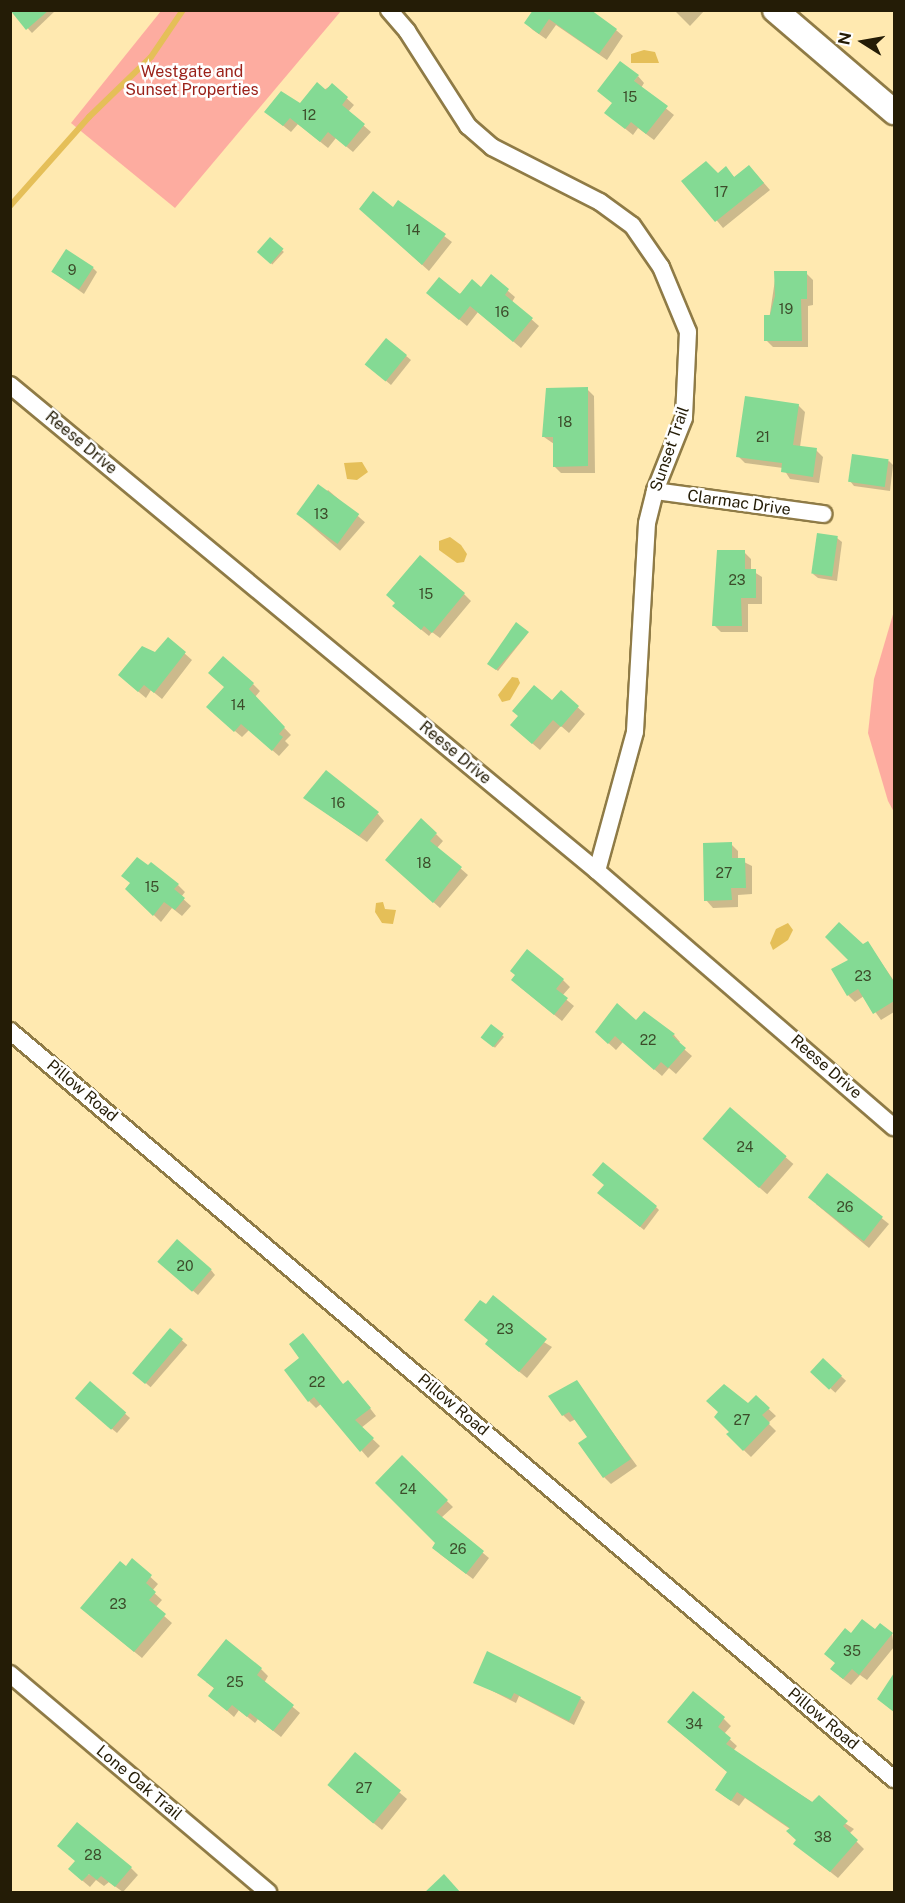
<!DOCTYPE html>
<style>
body{margin:0}
#map{position:relative;width:905px;height:1903px;overflow:hidden;background:#ffe9b0;font-family:"Public Sans",sans-serif}
div>[style]{position:absolute}
.green>*{inset:0;background:#fdaca0}
.water>*{inset:0;background:#e5bf58}
.shadow>*{inset:0;background:#0003;transform-origin:0 0}
.stream>*{height:6px;margin:-3px;padding:0 3px;transform-origin:3px;border-radius:3px;background:#e5bf58}
.building>*{inset:0;background:#84da94;transform-origin:0 0}
.roads{filter:drop-shadow(2px 0 #8f7b46) drop-shadow(-2px 0 #8f7b46) drop-shadow(0 2px #8f7b46) drop-shadow(0 -2px #8f7b46)}
.street>*{height:16px;margin:-8px;padding:0 8px;transform-origin:8px;border-radius:8px;background:#fff}
.secondary>*{height:24px;margin:-12px;padding:0 12px;transform-origin:12px;border-radius:12px;background:#fff}
span{translate:-50% -50%;white-space:nowrap;text-align:center;line-height:1.15;-webkit-text-stroke:5px #fff;paint-order:stroke}
.number-label{font-size:14px;color:#3c4c2a}
.number-label span{-webkit-text-stroke-width:0}
.park-label{font-size:16px;color:#9b221a}
.street-label{font-size:16px;color:#241c06}
.frame{position:absolute;inset:0;border:12px solid #241c06;pointer-events:none}
.north{position:absolute;left:833px;top:12px;width:60px;height:60px;-webkit-text-stroke:4px #fff;paint-order:stroke;rotate:281deg;font-size:16px;font-weight:700;line-height:24px;text-align:center;color:#241c06}
.north::after{content:'';display:block;margin:auto;width:21px;height:27px;background:#241c06;clip-path:polygon(50% 0,100% 100%,50% 72%,0 100%)}
</style>
<div id="map">
<div class="green">
<div style="clip-path:polygon(161px 11px,341px 11px,175px 208px,71px 123px)"></div>
<div style="clip-path:polygon(894px 611px,894px 812px,888px 801px,868px 733px,874px 679px)"></div>
</div>
<div class="water">
<div style="clip-path:polygon(644px 50px,655px 52px,659px 63px,631px 63px,631px 54px)"></div>
<div style="clip-path:polygon(362px 462px,368px 472px,357px 480px,347px 479px,344px 463px)"></div>
<div style="clip-path:polygon(450px 537px,461px 545px,467px 554px,464px 562px,457px 563px,439px 550px,439px 541px)"></div>
<div style="clip-path:polygon(512px 677px,518px 678px,520px 683px,510px 700px,502px 702px,498px 695px)"></div>
<div style="clip-path:polygon(383px 902px,385px 909px,396px 910px,393px 924px,382px 923px,375px 912px,376px 903px)"></div>
<div style="clip-path:polygon(788px 923px,793px 930px,788px 940px,773px 950px,770px 943px,776px 929px)"></div>
</div>
<div class="shadow">
<div style="clip-path:polygon(11px 10px,56px 10px,32px 33px)"></div>
<div style="clip-path:polygon(535px 10px,616px 30px,623px 36px,607px 60px,556px 25px,546px 39px,533px 30px,526px 23px)"></div>
<div style="clip-path:polygon(674px 10px,705px 10px,690px 26px)"></div>
<div style="clip-path:polygon(638px 76px,644px 83px,641px 88px,674px 115px,654px 140px,638px 128px,633px 135px,606px 113px)"></div>
<div style="clip-path:polygon(332px 85px,354px 105px,348px 112px,371px 132px,353px 152px,336px 138px,328px 148px,298px 124px,291px 132px,266px 112px,301px 104px)"></div>
<div style="clip-path:polygon(726px 168px,735px 178px,756px 174px,770px 190px,723px 228px,684px 181px,718px 175px)"></div>
<div style="clip-path:polygon(399px 202px,452px 242px,429px 271px,368px 216px,393px 209px)"></div>
<div style="left:270px;top:239px;width:19px;height:17px;rotate:43deg"></div>
<div style="clip-path:polygon(93px 268px,97px 272px,84px 294px,53px 272px)"></div>
<div style="clip-path:polygon(776px 273px,806px 273px,813px 280px,813px 305px,808px 306px,808px 347px,773px 347px,766px 340px)"></div>
<div style="clip-path:polygon(491px 276px,515px 297px,512px 302px,539px 326px,521px 348px,478px 312px,467px 326px,435px 299px,481px 289px)"></div>
<div style="clip-path:polygon(387px 340px,411px 360px,391px 385px,372px 369px)"></div>
<div style="clip-path:polygon(587px 389px,594px 396px,595px 473px,561px 473px,554px 466px,554px 444px,544px 437px)"></div>
<div style="clip-path:polygon(798px 405px,805px 412px,800px 447px,816px 450px,823px 457px,819px 483px,790px 479px,783px 468px,745px 463px,738px 456px)"></div>
<div style="clip-path:polygon(889px 461px,893px 465px,890px 491px,854px 486px,850px 481px)"></div>
<div style="left:328px;top:490px;width:49px;height:38px;rotate:41deg"></div>
<div style="clip-path:polygon(837px 538px,842px 542px,837px 581px,818px 578px,813px 574px)"></div>
<div style="clip-path:polygon(744px 552px,751px 559px,751px 570px,762px 577px,762px 604px,748px 604px,748px 632px,721px 632px,714px 625px)"></div>
<div style="clip-path:polygon(464px 594px,471px 601px,440px 638px,432px 632px,429px 636px,401px 613px)"></div>
<div style="clip-path:polygon(528px 633px,498px 671px,489px 664px)"></div>
<div style="clip-path:polygon(168px 639px,192px 660px,162px 699px,151px 690px,146px 698px,127px 682px)"></div>
<div style="clip-path:polygon(253px 684px,260px 691px,255px 697px,291px 735px,285px 741px,289px 745px,279px 756px,249px 730px,242px 737px,215px 714px)"></div>
<div style="clip-path:polygon(561px 692px,585px 714px,569px 733px,561px 726px,540px 750px,519px 732px)"></div>
<div style="clip-path:polygon(305px 798px,378px 814px,384px 821px,367px 842px)"></div>
<div style="clip-path:polygon(436px 834px,443px 841px,437px 848px,468px 875px,440px 908px,394px 867px)"></div>
<div style="clip-path:polygon(731px 844px,738px 851px,738px 859px,752px 866px,752px 894px,738px 895px,738px 907px,713px 908px,706px 900px)"></div>
<div style="clip-path:polygon(178px 885px,185px 892px,181px 897px,191px 906px,182px 916px,172px 908px,161px 922px,127px 889px)"></div>
<div style="clip-path:polygon(868px 943px,894px 981px,894px 1012px,881px 1020px,864px 996px,855px 1002px,848px 995px,850px 960px)"></div>
<div style="clip-path:polygon(563px 980px,570px 987px,562px 996px,574px 1006px,562px 1021px,520px 987px)"></div>
<div style="clip-path:polygon(636px 1022px,674px 1035px,680px 1042px,678px 1044px,692px 1056px,676px 1074px,669px 1068px,662px 1076px,623px 1042px,616px 1050px,604px 1039px)"></div>
<div style="left:491px;top:1026px;width:17px;height:14px;rotate:40deg"></div>
<div style="left:730px;top:1109px;width:84px;height:40px;rotate:41deg"></div>
<div style="clip-path:polygon(828px 1175px,889px 1224px,869px 1248px,816px 1204px)"></div>
<div style="clip-path:polygon(603px 1196px,656px 1207px,659px 1210px,644px 1230px)"></div>
<div style="clip-path:polygon(164px 1266px,211px 1270px,215px 1275px,198px 1295px)"></div>
<div style="clip-path:polygon(486px 1307px,552px 1347px,527px 1378px,494px 1351px)"></div>
<div style="left:170px;top:1330px;width:23px;height:56px;rotate:41deg"></div>
<div style="left:823px;top:1360px;width:31px;height:16px;rotate:42deg"></div>
<div style="clip-path:polygon(286px 1370px,355px 1389px,376px 1416px,361px 1428px,380px 1446px,368px 1458px,321px 1404px,316px 1408px,309px 1401px)"></div>
<div style="clip-path:polygon(576px 1382px,637px 1466px,611px 1484px,604px 1477px,589px 1437px,576px 1419px,570px 1422px,563px 1415px,550px 1396px)"></div>
<div style="clip-path:polygon(90px 1383px,130px 1418px,117px 1433px,81px 1403px)"></div>
<div style="clip-path:polygon(756px 1397px,776px 1416px,768px 1423px,776px 1431px,751px 1457px,728px 1435px)"></div>
<div style="clip-path:polygon(402px 1457px,453px 1507px,441px 1518px,489px 1558px,473px 1579px,440px 1554px)"></div>
<div style="clip-path:polygon(133px 1561px,158px 1584px,152px 1591px,162px 1600px,155px 1608px,172px 1623px,142px 1658px,89px 1615px)"></div>
<div style="clip-path:polygon(875px 1631px,892px 1634px,894px 1647px,867px 1680px,860px 1675px,851px 1685px,839px 1676px)"></div>
<div style="clip-path:polygon(226px 1641px,261px 1669px,268px 1676px,264px 1683px,300px 1713px,281px 1737px,258px 1719px,255px 1723px,239px 1710px,234px 1717px,217px 1702px,215px 1689px,206px 1682px)"></div>
<div style="clip-path:polygon(894px 1676px,894px 1712px,878px 1699px)"></div>
<div style="clip-path:polygon(475px 1682px,580px 1698px,585px 1702px,574px 1725px,519px 1696px,516px 1703px)"></div>
<div style="clip-path:polygon(724px 1719px,731px 1726px,724px 1734px,737px 1746px,733px 1751px,854px 1829px,849px 1834px,864px 1849px,838px 1878px,795px 1844px,798px 1840px,790px 1829px,745px 1798px,739px 1806px,724px 1796px,717px 1789px,729px 1773px,676px 1729px)"></div>
<div style="clip-path:polygon(355px 1754px,407px 1799px,382px 1830px,336px 1792px)"></div>
<div style="clip-path:polygon(131px 1868px,138px 1875px,123px 1892px,109px 1882px,104px 1886px,96px 1880px,90px 1887px,77px 1876px)"></div>
</div>
<div class="stream">
<div style="left:10px;top:206px;width:119px;rotate:-48.4deg"></div>
<div style="left:89px;top:117px;width:86px;rotate:-44.1deg"></div>
<div style="left:151px;top:57px;width:57px;rotate:-55.8deg"></div>
</div>
<div class="building">
<div style="clip-path:polygon(10px 10px,49px 10px,26px 30px)"></div>
<div style="clip-path:polygon(533px 10px,591px 10px,617px 29px,599px 54px,549px 19px,539px 34px,524px 23px)"></div>
<div style="clip-path:polygon(620px 61px,639px 75px,634px 81px,668px 106px,646px 134px,631px 122px,625px 129px,604px 113px,612px 103px,597px 91px)"></div>
<div style="clip-path:polygon(317px 82px,326px 90px,332px 83px,348px 97px,342px 105px,365px 124px,346px 147px,328px 132px,320px 142px,290px 118px,283px 126px,264px 112px,281px 91px,300px 103px)"></div>
<div style="clip-path:polygon(706px 161px,718px 173px,726px 166px,734px 177px,749px 165px,764px 183px,715px 222px,681px 181px)"></div>
<div style="clip-path:polygon(373px 191px,393px 207px,398px 200px,446px 234px,422px 265px,359px 209px)"></div>
<div style="left:270px;top:237px;width:18px;height:20px;rotate:41deg"></div>
<div style="left:66px;top:249px;width:33px;height:27px;rotate:33deg"></div>
<div style="clip-path:polygon(774px 271px,807px 271px,807px 299px,801px 299px,802px 341px,764px 341px,764px 315px,770px 315px,775px 296px)"></div>
<div style="clip-path:polygon(491px 274px,509px 289px,505px 295px,533px 318px,513px 342px,470px 306px,459px 320px,426px 293px,439px 277px,460px 294px,472px 279px,481px 287px)"></div>
<div style="left:386px;top:338px;width:27px;height:34px;rotate:39deg"></div>
<div style="clip-path:polygon(588px 387px,588px 466px,553px 467px,553px 437px,542px 437px,546px 388px)"></div>
<div style="clip-path:polygon(745px 396px,799px 404px,793px 445px,817px 448px,813px 477px,781px 472px,782px 463px,736px 457px)"></div>
<div style="left:852px;top:454px;width:37px;height:28px;rotate:8deg"></div>
<div style="left:318px;top:484px;width:51px;height:37px;rotate:36deg"></div>
<div style="left:817px;top:533px;width:21px;height:41px;rotate:8deg"></div>
<div style="clip-path:polygon(717px 550px,745px 550px,745px 569px,756px 569px,756px 598px,741px 598px,742px 626px,712px 626px)"></div>
<div style="clip-path:polygon(420px 555px,465px 593px,432px 633px,424px 626px,421px 630px,392px 606px,395px 603px,386px 595px)"></div>
<div style="clip-path:polygon(516px 622px,529px 632px,496px 670px,487px 664px)"></div>
<div style="clip-path:polygon(168px 637px,186px 652px,154px 693px,144px 685px,138px 692px,118px 675px,142px 646px,155px 652px)"></div>
<div style="clip-path:polygon(223px 656px,254px 683px,249px 689px,285px 727px,279px 734px,283px 737px,272px 751px,241px 724px,234px 732px,206px 707px,224px 687px,208px 673px)"></div>
<div style="clip-path:polygon(534px 685px,552px 700px,561px 690px,579px 706px,561px 727px,553px 720px,532px 744px,510px 725px,518px 716px,512px 711px)"></div>
<div style="clip-path:polygon(326px 770px,379px 812px,359px 836px,303px 798px)"></div>
<div style="clip-path:polygon(421px 818px,437px 833px,430px 841px,462px 867px,433px 903px,385px 860px)"></div>
<div style="clip-path:polygon(732px 842px,732px 858px,745px 858px,746px 888px,731px 888px,732px 900px,704px 901px,703px 843px)"></div>
<div style="clip-path:polygon(137px 857px,148px 865px,151px 862px,179px 884px,174px 889px,185px 898px,175px 910px,164px 902px,153px 916px,125px 889px,130px 883px,121px 876px)"></div>
<div style="clip-path:polygon(839px 922px,863px 944px,868px 941px,894px 982px,894px 1001px,873px 1014px,858px 989px,847px 996px,831px 969px,848px 960px,825px 937px)"></div>
<div style="clip-path:polygon(527px 949px,564px 979px,556px 989px,568px 998px,554px 1015px,511px 980px,515px 975px,510px 971px)"></div>
<div style="clip-path:polygon(617px 1003px,636px 1020px,644px 1011px,675px 1034px,672px 1036px,686px 1048px,668px 1068px,661px 1062px,654px 1070px,615px 1036px,608px 1044px,595px 1032px)"></div>
<div style="left:491px;top:1024px;width:16px;height:17px;rotate:38deg"></div>
<div style="left:730px;top:1107px;width:75px;height:42px;rotate:41deg"></div>
<div style="clip-path:polygon(603px 1162px,657px 1206px,640px 1227px,597px 1193px,604px 1185px,592px 1175px)"></div>
<div style="left:827px;top:1173px;width:71px;height:31px;rotate:38deg"></div>
<div style="left:177px;top:1239px;width:46px;height:30px;rotate:41deg"></div>
<div style="clip-path:polygon(493px 1295px,547px 1339px,519px 1372px,485px 1344px,488px 1340px,464px 1320px,480px 1300px,486px 1304px)"></div>
<div style="left:170px;top:1328px;width:17px;height:59px;rotate:40deg"></div>
<div style="clip-path:polygon(303px 1333px,343px 1384px,348px 1380px,371px 1408px,355px 1420px,374px 1438px,360px 1452px,314px 1397px,308px 1402px,284px 1370px,299px 1358px,289px 1344px)"></div>
<div style="left:823px;top:1358px;width:26px;height:19px;rotate:43deg"></div>
<div style="clip-path:polygon(577px 1380px,631px 1459px,603px 1478px,578px 1443px,587px 1437px,569px 1412px,562px 1416px,548px 1396px)"></div>
<div style="left:90px;top:1381px;width:48px;height:23px;rotate:41deg"></div>
<div style="clip-path:polygon(724px 1384px,748px 1403px,756px 1395px,770px 1408px,762px 1415px,770px 1423px,743px 1451px,726px 1434px,729px 1432px,714px 1417px,718px 1412px,706px 1401px)"></div>
<div style="clip-path:polygon(402px 1455px,448px 1500px,436px 1512px,484px 1551px,466px 1574px,432px 1548px,435px 1543px,375px 1483px)"></div>
<div style="clip-path:polygon(132px 1558px,152px 1575px,146px 1583px,156px 1592px,149px 1600px,166px 1614px,134px 1652px,80px 1608px,120px 1561px,126px 1566px)"></div>
<div style="clip-path:polygon(862px 1619px,875px 1629px,880px 1623px,893px 1633px,859px 1675px,852px 1669px,843px 1679px,830px 1669px,835px 1663px,824px 1654px,845px 1628px,851px 1633px)"></div>
<div style="clip-path:polygon(226px 1639px,262px 1668px,257px 1675px,294px 1705px,273px 1731px,250px 1713px,247px 1717px,232px 1705px,227px 1711px,208px 1696px,214px 1688px,197px 1675px)"></div>
<div style="clip-path:polygon(487px 1651px,581px 1697px,569px 1721px,514px 1693px,511px 1699px,473px 1683px)"></div>
<div style="clip-path:polygon(894px 1673px,894px 1712px,877px 1699px)"></div>
<div style="clip-path:polygon(693px 1691px,725px 1717px,718px 1727px,731px 1738px,726px 1744px,812px 1802px,819px 1795px,848px 1821px,843px 1826px,858px 1840px,830px 1872px,793px 1844px,796px 1840px,786px 1831px,790px 1828px,737px 1792px,731px 1801px,715px 1790px,727px 1772px,667px 1722px)"></div>
<div style="left:355px;top:1752px;width:60px;height:43px;rotate:40deg"></div>
<div style="clip-path:polygon(77px 1822px,132px 1867px,115px 1887px,101px 1876px,97px 1880px,89px 1874px,82px 1881px,68px 1869px,75px 1861px,57px 1846px)"></div>
<div style="clip-path:polygon(444px 1874px,461px 1893px,424px 1893px)"></div>
</div>
<div class="roads">
<div class="street">
<div style="left:389px;top:10px;width:28px;rotate:49deg"></div>
<div style="left:407px;top:31px;width:113px;rotate:57.3deg"></div>
<div style="left:468px;top:126px;width:32px;rotate:41deg"></div>
<div style="left:492px;top:147px;width:121px;rotate:27deg"></div>
<div style="left:600px;top:202px;width:39px;rotate:36deg"></div>
<div style="left:632px;top:225px;width:51px;rotate:55.4deg"></div>
<div style="left:661px;top:267px;width:70px;rotate:67.4deg"></div>
<div style="left:688px;top:332px;width:86px;rotate:92.7deg"></div>
<div style="left:684px;top:418px;width:79px;rotate:111.7deg"></div>
<div style="left:655px;top:491px;width:33px;rotate:104deg"></div>
<div style="left:647px;top:523px;width:209px;rotate:93.3deg"></div>
<div style="left:635px;top:732px;width:144px;rotate:105.3deg"></div>
<div style="left:10px;top:385px;width:762px;rotate:39.62deg"></div>
<div style="left:597px;top:871px;width:392px;rotate:40.8deg"></div>
<div style="left:655px;top:491px;width:170px;rotate:7.8deg"></div>
<div style="left:10px;top:1031px;width:1158px;rotate:40.24deg"></div>
<div style="left:10px;top:1674px;width:338px;rotate:40.2deg"></div>
</div>
<div class="secondary">
<div style="left:775px;top:10px;width:157px;rotate:40.6deg"></div>
</div>
</div>
<div class="number-label">
<span style="left:630px;top:97px">15</span>
<span style="left:309px;top:115px">12</span>
<span style="left:721px;top:192px">17</span>
<span style="left:413px;top:230px">14</span>
<span style="left:72px;top:270px">9</span>
<span style="left:786px;top:309px">19</span>
<span style="left:502px;top:312px">16</span>
<span style="left:565px;top:422px">18</span>
<span style="left:763px;top:437px">21</span>
<span style="left:321px;top:514px">13</span>
<span style="left:737px;top:580px">23</span>
<span style="left:426px;top:594px">15</span>
<span style="left:238px;top:705px">14</span>
<span style="left:338px;top:803px">16</span>
<span style="left:424px;top:863px">18</span>
<span style="left:724px;top:873px">27</span>
<span style="left:152px;top:887px">15</span>
<span style="left:863px;top:976px">23</span>
<span style="left:648px;top:1040px">22</span>
<span style="left:745px;top:1147px">24</span>
<span style="left:845px;top:1207px">26</span>
<span style="left:185px;top:1266px">20</span>
<span style="left:505px;top:1329px">23</span>
<span style="left:317px;top:1382px">22</span>
<span style="left:742px;top:1420px">27</span>
<span style="left:408px;top:1489px">24</span>
<span style="left:458px;top:1549px">26</span>
<span style="left:118px;top:1604px">23</span>
<span style="left:852px;top:1651px">35</span>
<span style="left:235px;top:1682px">25</span>
<span style="left:694px;top:1724px">34</span>
<span style="left:364px;top:1788px">27</span>
<span style="left:823px;top:1837px">38</span>
<span style="left:93px;top:1855px">28</span>
</div>
<div class="park-label">
<span style="left:192px;top:81px">Westgate and<br>Sunset Properties</span>
</div>
<div class="street-label">
<span style="left:81px;top:443px;rotate:40deg">Reese Drive</span>
<span style="left:670px;top:449px;rotate:-71deg">Sunset Trail</span>
<span style="left:739px;top:503px;rotate:8deg">Clarmac Drive</span>
<span style="left:455px;top:753px;rotate:40deg">Reese Drive</span>
<span style="left:826px;top:1067px;rotate:41deg">Reese Drive</span>
<span style="left:82px;top:1091px;rotate:40deg">Pillow Road</span>
<span style="left:453px;top:1405px;rotate:40deg">Pillow Road</span>
<span style="left:823px;top:1719px;rotate:40deg">Pillow Road</span>
<span style="left:139px;top:1783px;rotate:40deg">Lone Oak Trail</span>
</div>
<div class="frame"></div>
<div class="north">N</div>
</div>
